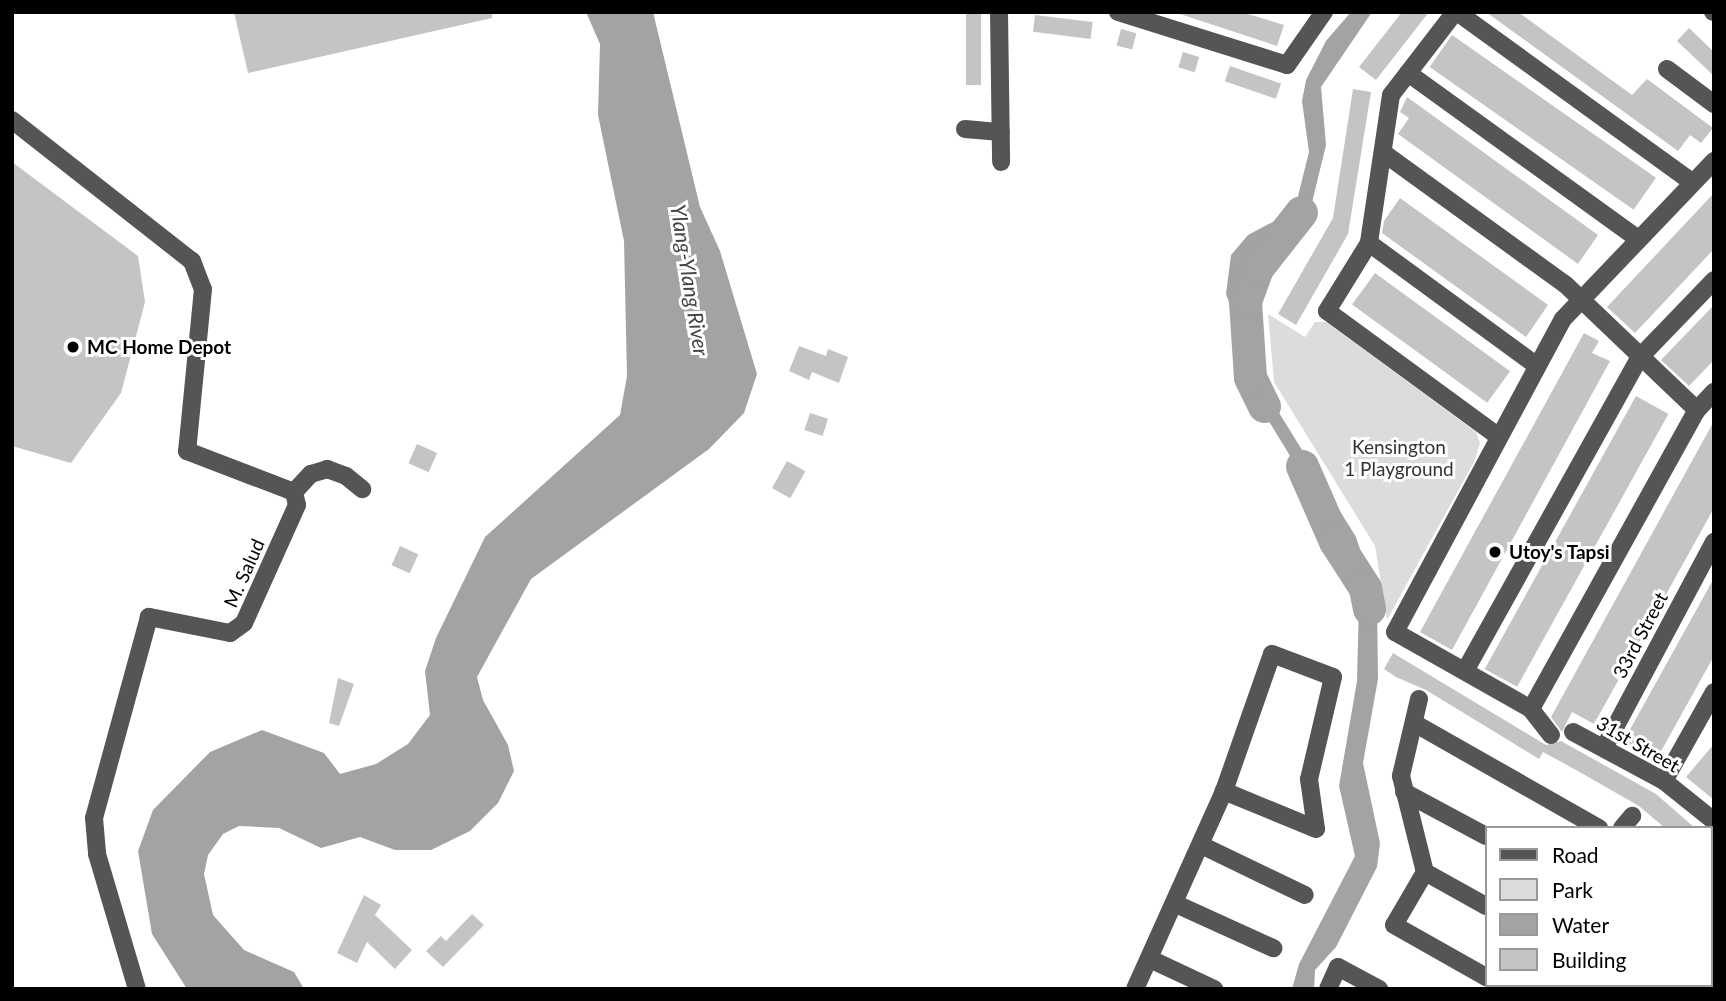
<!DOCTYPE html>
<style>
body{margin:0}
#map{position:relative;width:1726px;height:1001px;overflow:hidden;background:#fff;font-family:Lato,sans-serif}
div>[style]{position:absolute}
.green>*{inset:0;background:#dcdcdc}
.water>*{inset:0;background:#a3a3a3}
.river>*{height:33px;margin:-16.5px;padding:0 16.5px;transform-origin:16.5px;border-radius:16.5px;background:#a3a3a3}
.building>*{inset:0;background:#c4c4c4;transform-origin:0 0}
.minor>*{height:18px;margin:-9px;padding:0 9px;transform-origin:9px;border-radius:9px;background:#555}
.dots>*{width:19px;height:19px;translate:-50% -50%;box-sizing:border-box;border:4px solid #fff;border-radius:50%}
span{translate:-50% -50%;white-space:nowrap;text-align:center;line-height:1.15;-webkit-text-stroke:6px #fff;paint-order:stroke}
.poi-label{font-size:19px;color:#000;font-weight:700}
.left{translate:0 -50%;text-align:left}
.park-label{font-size:19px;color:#333}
.street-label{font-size:19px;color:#000}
.water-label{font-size:21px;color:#444;font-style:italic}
.frame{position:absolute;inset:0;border:14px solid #000;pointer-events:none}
.legend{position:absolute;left:1485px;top:826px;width:228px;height:161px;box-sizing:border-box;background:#fff;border:2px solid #999;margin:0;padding:9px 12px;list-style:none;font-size:21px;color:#000}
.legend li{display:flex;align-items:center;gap:14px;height:35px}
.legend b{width:35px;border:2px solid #999}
</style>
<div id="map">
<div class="green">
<div style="clip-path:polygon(1268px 314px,1305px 337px,1315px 322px,1326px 322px,1476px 432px,1480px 443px,1475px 460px,1387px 620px,1375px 546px,1274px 382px)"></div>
</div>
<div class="water">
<div style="clip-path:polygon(586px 12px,653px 12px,700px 207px,720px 251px,757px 374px,744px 413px,709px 449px,531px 579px,477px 677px,483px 700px,508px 745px,514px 771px,498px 803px,470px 831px,431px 850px,395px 850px,360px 837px,321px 848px,279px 828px,239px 826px,223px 834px,208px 855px,204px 874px,213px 915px,244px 950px,294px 972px,304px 989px,187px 989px,152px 934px,138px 851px,153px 810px,210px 752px,262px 730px,324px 753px,340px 774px,376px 764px,408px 744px,430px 715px,425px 671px,436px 638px,485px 537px,620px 415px,627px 376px,624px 241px,598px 115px,600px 44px)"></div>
<div style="clip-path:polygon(1351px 12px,1372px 12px,1321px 87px,1326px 145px,1308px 219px,1253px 266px,1245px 289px,1247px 361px,1356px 537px,1377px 601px,1378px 679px,1363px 763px,1380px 843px,1377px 867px,1336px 947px,1315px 970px,1314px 989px,1292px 989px,1299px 964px,1355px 856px,1339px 786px,1357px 681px,1359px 600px,1337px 533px,1237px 369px,1236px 321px,1226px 294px,1231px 255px,1248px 235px,1286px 215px,1297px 200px,1309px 152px,1302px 101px,1306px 80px,1326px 41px)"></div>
</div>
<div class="river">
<div style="left:1264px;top:406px;width:32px;rotate:-116deg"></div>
<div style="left:1250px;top:377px;width:76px;rotate:-93.8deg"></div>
<div style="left:1245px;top:301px;width:35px;rotate:-70deg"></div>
<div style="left:1257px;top:268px;width:71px;rotate:-51.8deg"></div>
<div style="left:1302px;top:466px;width:82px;rotate:66.3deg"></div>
<div style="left:1335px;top:541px;width:56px;rotate:57.4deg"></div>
<div style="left:1365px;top:588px;width:21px;rotate:79deg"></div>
</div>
<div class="building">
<div style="clip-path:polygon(234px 12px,492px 12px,492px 18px,248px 73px)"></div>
<div style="left:966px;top:12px;width:15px;height:73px"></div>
<div style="clip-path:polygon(1174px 12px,1241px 12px,1284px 25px,1277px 46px)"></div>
<div style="clip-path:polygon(1402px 12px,1429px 12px,1376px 80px,1359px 67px)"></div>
<div style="clip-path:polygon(1486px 12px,1518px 12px,1632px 95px,1647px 79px,1713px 128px,1701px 143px,1690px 135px,1678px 151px)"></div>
<div style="left:1035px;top:15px;width:58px;height:17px;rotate:7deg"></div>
<div style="clip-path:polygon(1689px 28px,1714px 52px,1714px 76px,1677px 41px)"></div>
<div style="left:1121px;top:29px;width:16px;height:17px;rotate:15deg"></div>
<div style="left:1452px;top:35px;width:249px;height:39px;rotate:35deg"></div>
<div style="left:1183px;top:52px;width:17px;height:16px;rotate:17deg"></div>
<div style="left:1230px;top:66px;width:54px;height:16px;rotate:19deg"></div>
<div style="clip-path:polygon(1353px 89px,1371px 92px,1348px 234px,1296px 325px,1278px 314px,1333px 218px)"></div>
<div style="clip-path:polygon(1407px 97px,1598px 235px,1578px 264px,1398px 134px,1409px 118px,1400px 112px)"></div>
<div style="clip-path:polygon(12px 162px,138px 256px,145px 302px,121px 393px,71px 463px,12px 446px)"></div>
<div style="clip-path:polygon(1714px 193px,1714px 249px,1635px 333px,1607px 307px)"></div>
<div style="clip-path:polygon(1400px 198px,1548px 305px,1526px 337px,1382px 233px,1384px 221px)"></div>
<div style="left:1375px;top:273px;width:167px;height:39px;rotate:36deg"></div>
<div style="clip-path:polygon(1714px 305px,1714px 360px,1689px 386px,1661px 360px)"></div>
<div style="clip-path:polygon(1584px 333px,1599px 341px,1592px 353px,1610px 361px,1452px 650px,1420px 632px)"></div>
<div style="clip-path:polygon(799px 346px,826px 356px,828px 349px,848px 357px,839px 383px,812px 372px,809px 380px,789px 371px)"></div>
<div style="left:1636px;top:396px;width:37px;height:312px;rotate:29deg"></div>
<div style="left:810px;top:413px;width:19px;height:18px;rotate:18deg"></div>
<div style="clip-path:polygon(1714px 421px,1714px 508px,1594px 724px,1572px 712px,1562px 732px,1551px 717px)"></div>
<div style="left:417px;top:444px;width:22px;height:21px;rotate:24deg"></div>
<div style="left:787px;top:461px;width:21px;height:31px;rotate:29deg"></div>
<div style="left:400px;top:546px;width:20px;height:21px;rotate:24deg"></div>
<div style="clip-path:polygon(1714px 578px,1714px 656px,1655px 762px,1622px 744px)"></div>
<div style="clip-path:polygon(1393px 653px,1546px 745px,1561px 741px,1656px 794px,1695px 828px,1665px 828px,1639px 806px,1576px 770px,1543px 752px,1539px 759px,1426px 690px,1396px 677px,1384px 669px)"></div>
<div style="clip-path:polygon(338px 678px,354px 684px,339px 726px,329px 723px)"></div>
<div style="clip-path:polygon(1714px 744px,1714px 800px,1686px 777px)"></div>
<div style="clip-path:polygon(364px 895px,381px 905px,375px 915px,412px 950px,395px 969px,367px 942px,357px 963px,337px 953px)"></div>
<div style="clip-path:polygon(472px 914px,484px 925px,443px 967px,426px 951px,441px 936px,446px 941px)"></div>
</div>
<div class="minor">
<div style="left:999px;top:12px;width:150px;rotate:89.2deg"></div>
<div style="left:1118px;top:12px;width:177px;rotate:17.4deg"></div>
<div style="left:1287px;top:65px;width:65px;rotate:-55.1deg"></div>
<div style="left:1455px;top:12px;width:105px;rotate:127.6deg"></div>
<div style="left:1391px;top:95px;width:150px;rotate:98.5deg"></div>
<div style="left:1369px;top:243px;width:80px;rotate:121.7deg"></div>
<div style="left:1327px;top:311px;width:212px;rotate:36.2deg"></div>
<div style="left:1457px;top:12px;width:291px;rotate:35.9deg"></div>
<div style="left:1713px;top:12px;width:1px"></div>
<div style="left:1667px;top:69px;width:59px;rotate:36.7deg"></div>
<div style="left:1408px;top:73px;width:284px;rotate:35.8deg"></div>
<div style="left:12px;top:120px;width:229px;rotate:38.1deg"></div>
<div style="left:192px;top:261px;width:30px;rotate:69deg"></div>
<div style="left:203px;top:289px;width:163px;rotate:95.6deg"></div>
<div style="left:187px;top:451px;width:115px;rotate:21deg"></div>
<div style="left:294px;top:492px;width:13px;rotate:77deg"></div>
<div style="left:297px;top:505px;width:129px;rotate:114.2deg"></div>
<div style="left:244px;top:623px;width:17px;rotate:144deg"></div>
<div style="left:230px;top:633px;width:83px;rotate:-168.8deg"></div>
<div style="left:149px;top:617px;width:208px;rotate:105.3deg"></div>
<div style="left:94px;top:818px;width:36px;rotate:85deg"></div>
<div style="left:97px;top:854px;width:141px;rotate:73.5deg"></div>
<div style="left:965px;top:129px;width:36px;rotate:5deg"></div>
<div style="left:1385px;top:154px;width:223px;rotate:35.9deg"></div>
<div style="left:1566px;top:285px;width:181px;rotate:43.7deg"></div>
<div style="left:1369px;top:243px;width:208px;rotate:36.2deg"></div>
<div style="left:294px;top:492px;width:25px;rotate:-47deg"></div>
<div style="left:311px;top:474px;width:17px;rotate:-17deg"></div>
<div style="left:327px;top:469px;width:20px;rotate:20deg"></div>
<div style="left:346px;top:476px;width:21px;rotate:39deg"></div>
<div style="left:1465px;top:671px;width:359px;rotate:-60.9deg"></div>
<div style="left:1640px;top:357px;width:107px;rotate:-46.1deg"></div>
<div style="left:1419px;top:699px;width:79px;rotate:103.2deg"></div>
<div style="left:1401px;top:776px;width:99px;rotate:76deg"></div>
<div style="left:1425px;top:872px;width:61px;rotate:120.3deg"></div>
<div style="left:1394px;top:925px;width:106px;rotate:29.5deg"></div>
<div style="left:1531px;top:709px;width:342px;rotate:-61deg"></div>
<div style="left:1697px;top:410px;width:25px;rotate:-47deg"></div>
<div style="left:1414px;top:723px;width:213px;rotate:29.6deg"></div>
<div style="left:1573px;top:732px;width:103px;rotate:28.3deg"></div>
<div style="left:1664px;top:781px;width:64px;rotate:38.7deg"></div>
<div style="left:1551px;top:735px;width:33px;rotate:-128deg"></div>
<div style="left:1531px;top:709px;width:156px;rotate:-150.5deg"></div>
<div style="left:1395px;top:632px;width:355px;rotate:-61.8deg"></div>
<div style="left:1563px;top:319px;width:219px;rotate:-46.3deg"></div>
<div style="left:1604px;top:748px;width:234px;rotate:-61.9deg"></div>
<div style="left:1664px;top:781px;width:102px;rotate:-60.7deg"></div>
<div style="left:1404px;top:792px;width:93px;rotate:28.2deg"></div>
<div style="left:1622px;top:828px;width:16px;rotate:-50deg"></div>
<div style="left:1201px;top:845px;width:115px;rotate:25.7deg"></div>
<div style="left:1425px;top:872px;width:70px;rotate:29.1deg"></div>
<div style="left:1176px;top:904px;width:107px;rotate:24.4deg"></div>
<div style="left:1710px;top:919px;width:5px;rotate:37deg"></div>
<div style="left:1710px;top:941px;width:6px;rotate:-51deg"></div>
<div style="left:1150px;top:959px;width:71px;rotate:25.1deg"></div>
<div style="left:1501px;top:985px;width:8px;rotate:30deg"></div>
<div style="left:1135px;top:989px;width:217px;rotate:-65.8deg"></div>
<div style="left:1224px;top:791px;width:145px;rotate:-70.7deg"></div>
<div style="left:1272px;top:654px;width:65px;rotate:20.7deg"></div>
<div style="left:1333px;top:677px;width:105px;rotate:103.2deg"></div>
<div style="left:1309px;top:779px;width:50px;rotate:82deg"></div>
<div style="left:1316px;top:829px;width:100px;rotate:-157.6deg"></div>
<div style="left:1328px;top:989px;width:24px;rotate:-66deg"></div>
<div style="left:1338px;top:967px;width:47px;rotate:28.2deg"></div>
<div style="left:1593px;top:989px;width:4px;rotate:-63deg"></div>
<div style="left:1680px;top:989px;width:4px;rotate:-63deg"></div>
</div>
<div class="dots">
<div style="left:73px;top:347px;background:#000"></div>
<div style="left:1495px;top:552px;background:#000"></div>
</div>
<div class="poi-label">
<span class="left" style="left:87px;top:347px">MC Home Depot</span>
<span class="left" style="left:1509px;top:552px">Utoy's Tapsi</span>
</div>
<div class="park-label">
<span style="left:1399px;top:458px">Kensington<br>1 Playground</span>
</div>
<div class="street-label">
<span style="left:244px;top:573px;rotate:-66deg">M. Salud</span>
<span style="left:1640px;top:635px;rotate:-62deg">33rd Street</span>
<span style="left:1638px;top:744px;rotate:30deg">31st Street</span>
</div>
<div class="water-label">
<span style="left:690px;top:280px;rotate:81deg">Ylang-Ylang River</span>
</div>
<div class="frame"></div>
<ul class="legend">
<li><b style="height:9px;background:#555"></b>Road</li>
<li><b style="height:19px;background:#dcdcdc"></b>Park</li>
<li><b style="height:19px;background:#a3a3a3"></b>Water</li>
<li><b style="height:19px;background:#c4c4c4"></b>Building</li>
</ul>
</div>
